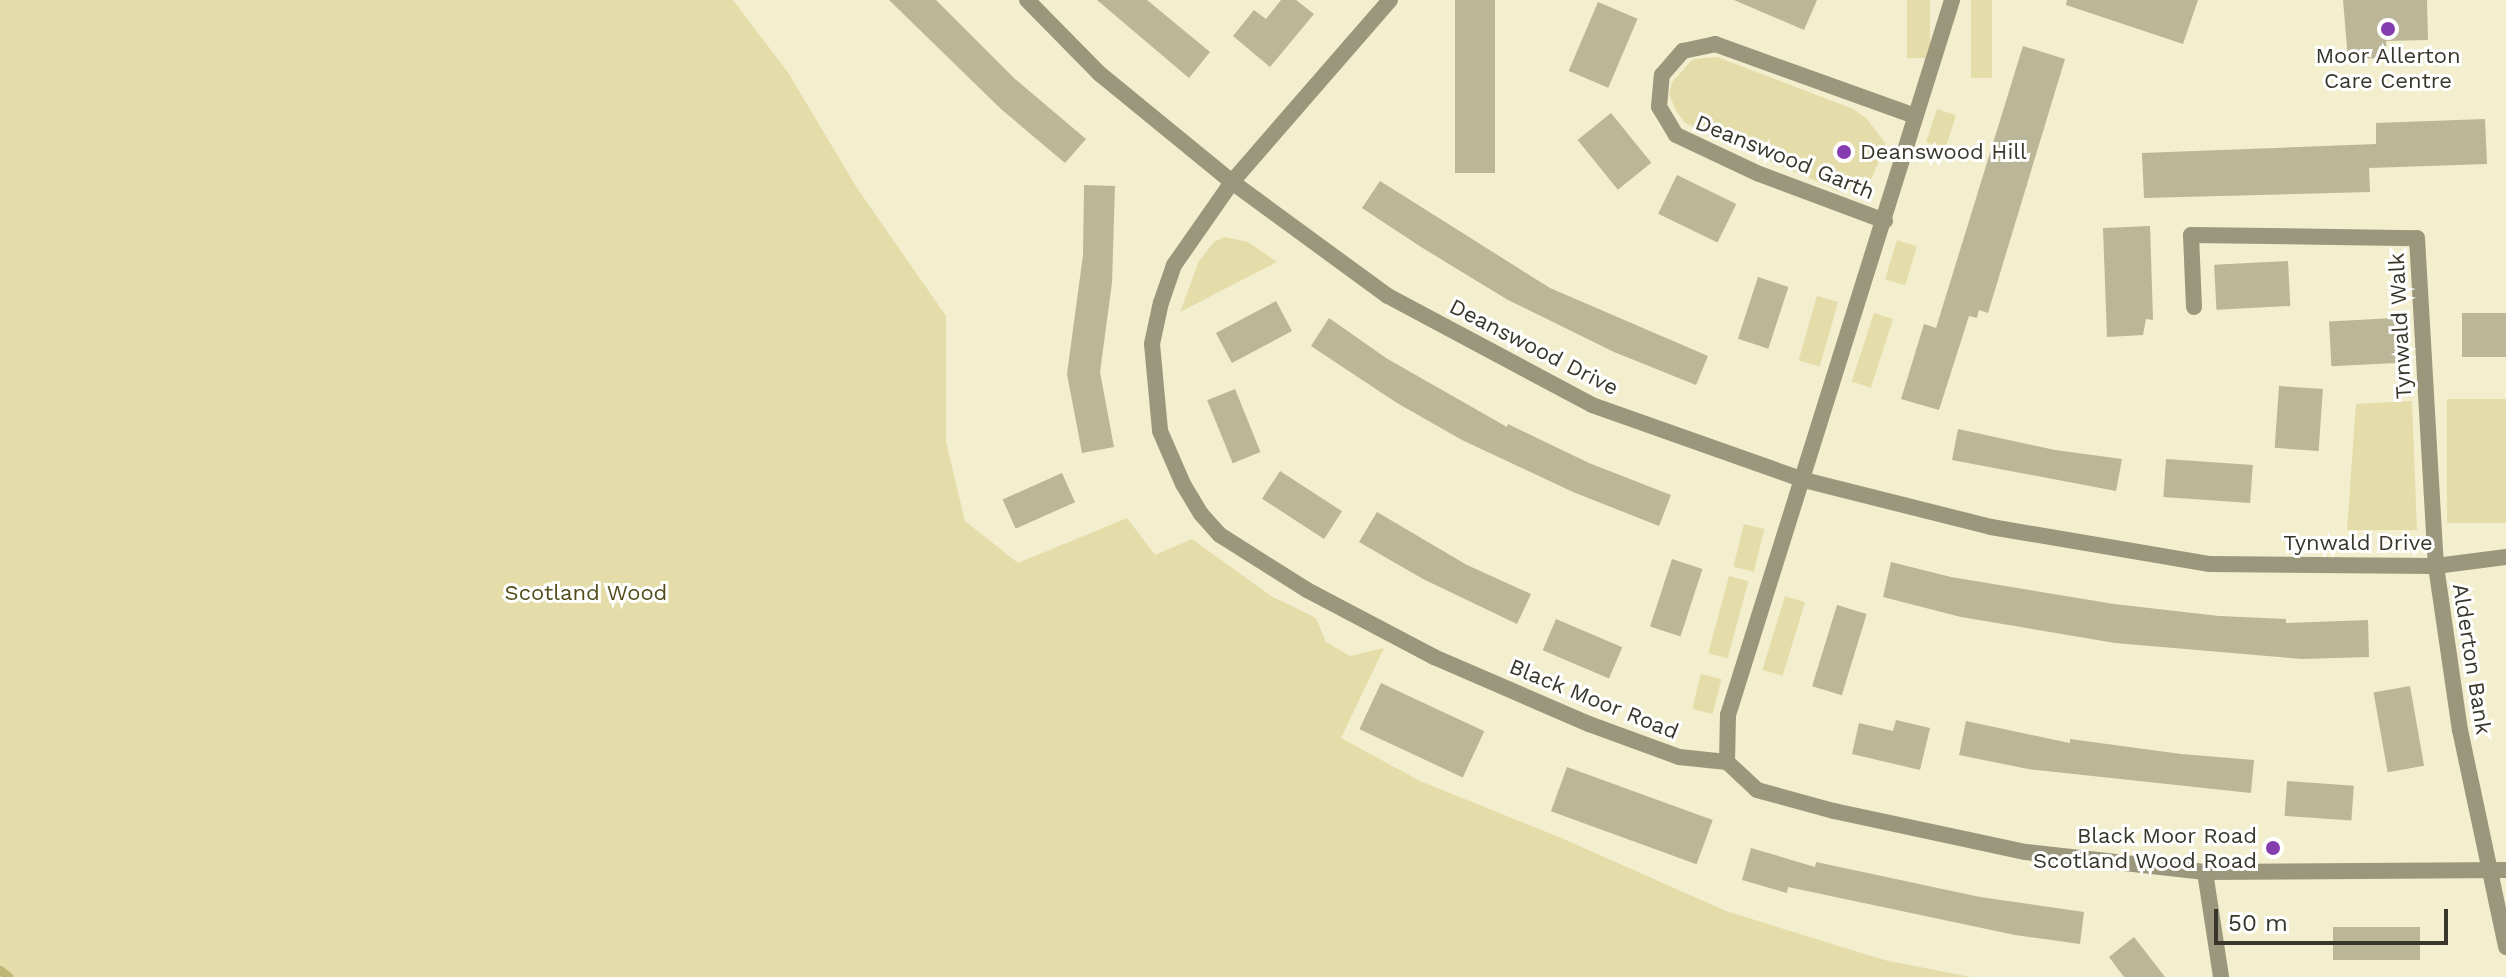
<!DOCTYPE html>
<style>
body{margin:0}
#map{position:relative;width:2506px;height:977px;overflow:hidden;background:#f2eece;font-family:"Work Sans",sans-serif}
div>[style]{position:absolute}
.green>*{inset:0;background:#e5dda9;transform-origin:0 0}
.stream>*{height:9px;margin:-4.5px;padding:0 4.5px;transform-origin:4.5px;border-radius:4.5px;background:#c0b776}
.building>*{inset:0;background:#bab697;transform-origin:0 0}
.minor>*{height:16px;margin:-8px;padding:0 8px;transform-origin:8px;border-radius:8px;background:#9a977c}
.dots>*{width:22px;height:22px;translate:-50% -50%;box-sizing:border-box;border:4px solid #fff;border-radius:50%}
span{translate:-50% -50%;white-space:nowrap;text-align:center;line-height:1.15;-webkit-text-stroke:6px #fff;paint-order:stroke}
.poi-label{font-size:22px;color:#39372b}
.left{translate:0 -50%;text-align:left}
.right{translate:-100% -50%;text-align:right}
.street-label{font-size:22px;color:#39372b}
.park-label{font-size:22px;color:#534b1a}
.scale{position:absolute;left:2214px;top:909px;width:234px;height:36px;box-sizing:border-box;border:4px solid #39372b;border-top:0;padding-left:10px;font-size:24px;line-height:28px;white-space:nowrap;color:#39372b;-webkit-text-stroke:6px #fff;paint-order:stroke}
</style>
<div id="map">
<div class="green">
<div style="clip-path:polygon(0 0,733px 0,789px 74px,857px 188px,946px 316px,946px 442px,965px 521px,1018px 563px,1127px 518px,1155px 555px,1192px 539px,1271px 596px,1316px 618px,1326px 642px,1350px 656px,1384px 648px,1341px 738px,1420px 781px,1559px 837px,1726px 911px,1884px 960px,1970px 977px,0 977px)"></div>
<div style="left:1907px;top:0;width:23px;height:58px"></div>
<div style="left:1971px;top:0;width:21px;height:78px"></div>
<div style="clip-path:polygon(1717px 57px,1853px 109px,1866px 118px,1886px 144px,1871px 180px,1862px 189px,1838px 191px,1685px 123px,1676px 111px,1669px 94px,1672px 82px,1693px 59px)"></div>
<div style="left:1937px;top:109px;width:20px;height:35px;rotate:18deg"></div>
<div style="clip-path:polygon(1225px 237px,1248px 242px,1277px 262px,1180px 312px,1199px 261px,1214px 242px)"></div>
<div style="left:1897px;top:240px;width:21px;height:41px;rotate:17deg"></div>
<div style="left:1817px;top:296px;width:22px;height:67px;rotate:16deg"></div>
<div style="left:1874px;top:313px;width:20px;height:72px;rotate:18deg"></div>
<div style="left:2506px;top:399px;width:124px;height:59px;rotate:90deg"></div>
<div style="clip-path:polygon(2412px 401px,2417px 530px,2347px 530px,2356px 404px)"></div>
<div style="left:1744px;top:524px;width:21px;height:44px;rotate:14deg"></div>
<div style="left:1729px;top:576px;width:20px;height:80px;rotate:15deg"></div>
<div style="left:1785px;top:596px;width:21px;height:77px;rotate:17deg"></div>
<div style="left:1701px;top:674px;width:21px;height:36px;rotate:14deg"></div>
</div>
<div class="stream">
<div style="left:0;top:970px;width:11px;rotate:38deg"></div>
</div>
<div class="building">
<div style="clip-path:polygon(889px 0,936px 0,1015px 79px,1086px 139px,1065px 163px,1001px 109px)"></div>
<div style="clip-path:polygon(1097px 0,1147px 0,1210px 52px,1189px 78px)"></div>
<div style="clip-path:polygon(1281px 0,1296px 0,1314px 14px,1270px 67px,1233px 36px,1254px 10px,1266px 19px)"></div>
<div style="left:1455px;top:0;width:40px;height:173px"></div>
<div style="clip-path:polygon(1734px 0,1817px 0,1804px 30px)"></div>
<div style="clip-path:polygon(2067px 0,2198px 0,2183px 44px,2066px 5px)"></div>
<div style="clip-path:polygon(2343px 0,2427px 0,2428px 40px,2386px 41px,2387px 58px,2348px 59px)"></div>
<div style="left:1598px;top:2px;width:43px;height:75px;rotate:23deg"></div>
<div style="clip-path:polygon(2023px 46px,2065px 59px,1988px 313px,1979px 310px,1977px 318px,1969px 316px,1939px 410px,1901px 399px,1924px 324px,1936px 328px)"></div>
<div style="left:1611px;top:113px;width:64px;height:43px;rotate:51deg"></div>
<div style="clip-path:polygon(2485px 119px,2487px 164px,2369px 168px,2370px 192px,2144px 198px,2142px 153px,2376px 144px,2376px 123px)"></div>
<div style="left:1677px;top:175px;width:66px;height:43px;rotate:26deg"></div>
<div style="clip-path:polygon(1380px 181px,1550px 288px,1708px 356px,1696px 385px,1614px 352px,1508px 300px,1421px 247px,1362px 208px)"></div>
<div style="clip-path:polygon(1084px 185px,1115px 186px,1112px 283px,1100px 372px,1114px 447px,1082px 453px,1067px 374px,1083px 255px)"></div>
<div style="clip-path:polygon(2150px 226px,2153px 320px,2146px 319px,2143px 335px,2107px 337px,2103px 228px)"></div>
<div style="left:2288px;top:261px;width:45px;height:74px;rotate:87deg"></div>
<div style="left:1758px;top:277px;width:32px;height:65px;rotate:18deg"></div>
<div style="left:1276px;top:301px;width:34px;height:68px;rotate:62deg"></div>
<div style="left:2506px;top:313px;width:44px;height:44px;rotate:90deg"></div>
<div style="clip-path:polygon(1329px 318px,1386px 358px,1507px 427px,1508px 424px,1589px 463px,1671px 495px,1659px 526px,1573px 492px,1462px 440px,1397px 403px,1311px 346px)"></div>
<div style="left:2394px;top:318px;width:45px;height:65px;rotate:87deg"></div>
<div style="left:2279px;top:386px;width:44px;height:62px;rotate:4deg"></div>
<div style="left:1235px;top:389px;width:68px;height:30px;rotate:68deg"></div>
<div style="clip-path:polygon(1958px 429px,2055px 450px,2122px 459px,2116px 491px,1952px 460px)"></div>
<div style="left:2166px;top:459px;width:87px;height:38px;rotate:4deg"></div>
<div style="left:1280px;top:471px;width:74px;height:33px;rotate:33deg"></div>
<div style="left:1062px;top:473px;width:32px;height:65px;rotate:66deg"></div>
<div style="clip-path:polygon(1377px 512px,1467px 565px,1531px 594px,1517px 624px,1423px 579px,1359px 542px)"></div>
<div style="left:1672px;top:559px;width:32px;height:71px;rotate:18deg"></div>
<div style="clip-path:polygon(1891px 562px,1951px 577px,2114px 604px,2219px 616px,2286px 619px,2286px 623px,2368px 620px,2369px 657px,2302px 659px,2115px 643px,1961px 617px,1883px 597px)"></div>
<div style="left:1837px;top:605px;width:31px;height:85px;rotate:17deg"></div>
<div style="left:1556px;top:619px;width:72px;height:34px;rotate:23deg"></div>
<div style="left:1381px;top:683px;width:114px;height:51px;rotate:25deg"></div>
<div style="left:2410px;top:686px;width:81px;height:37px;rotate:80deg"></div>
<div style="clip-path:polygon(1896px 720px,1930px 728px,1920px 770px,1852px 754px,1859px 723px,1893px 731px)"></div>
<div style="clip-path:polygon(1966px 721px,2070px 743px,2070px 739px,2181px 754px,2254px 760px,2251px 793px,2028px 769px,1959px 755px)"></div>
<div style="left:1567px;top:767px;width:155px;height:47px;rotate:20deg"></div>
<div style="left:2287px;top:781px;width:67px;height:35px;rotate:4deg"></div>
<div style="clip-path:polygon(1751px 848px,1815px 867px,1816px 862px,1980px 897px,2084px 912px,2080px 944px,2015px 935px,1788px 887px,1787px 893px,1742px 880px)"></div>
<div style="left:2420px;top:927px;width:33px;height:87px;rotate:90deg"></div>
<div style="clip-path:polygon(2134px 937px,2165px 977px,2124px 977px,2109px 957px)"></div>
</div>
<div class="minor">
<div style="left:1027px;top:0;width:104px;rotate:45.4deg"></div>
<div style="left:1100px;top:74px;width:171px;rotate:39.3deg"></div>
<div style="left:1232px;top:182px;width:193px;rotate:36.2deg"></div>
<div style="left:1388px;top:296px;width:231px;rotate:28.1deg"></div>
<div style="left:1592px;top:405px;width:225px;rotate:19.5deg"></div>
<div style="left:1804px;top:480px;width:193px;rotate:14.1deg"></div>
<div style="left:1991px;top:527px;width:222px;rotate:9.6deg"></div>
<div style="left:2210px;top:564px;width:226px;rotate:0.5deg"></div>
<div style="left:2436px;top:566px;width:71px;rotate:-7.3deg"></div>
<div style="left:1390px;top:0;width:241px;rotate:131deg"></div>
<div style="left:1232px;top:182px;width:101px;rotate:124.9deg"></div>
<div style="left:1174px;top:265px;width:39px;rotate:109deg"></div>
<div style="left:1161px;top:302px;width:43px;rotate:102.1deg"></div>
<div style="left:1152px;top:344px;width:87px;rotate:84.7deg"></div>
<div style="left:1160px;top:431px;width:58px;rotate:66.5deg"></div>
<div style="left:1183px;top:484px;width:35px;rotate:59deg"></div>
<div style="left:1201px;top:514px;width:28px;rotate:48deg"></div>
<div style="left:1220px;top:535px;width:103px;rotate:32.3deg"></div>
<div style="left:1307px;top:590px;width:144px;rotate:27.8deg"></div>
<div style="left:1434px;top:657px;width:169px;rotate:23.4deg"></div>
<div style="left:1589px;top:724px;width:96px;rotate:20.1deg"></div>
<div style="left:1679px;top:757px;width:48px;rotate:5.9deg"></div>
<div style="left:1727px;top:762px;width:41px;rotate:43deg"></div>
<div style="left:1757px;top:790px;width:80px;rotate:15.3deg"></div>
<div style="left:1834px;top:811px;width:196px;rotate:12.1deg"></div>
<div style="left:2026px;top:852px;width:180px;rotate:6.4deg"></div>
<div style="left:2205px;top:872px;width:301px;rotate:-0.4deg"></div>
<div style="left:1885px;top:221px;width:134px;rotate:-159.5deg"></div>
<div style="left:1759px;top:174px;width:92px;rotate:-154.8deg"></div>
<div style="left:1676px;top:135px;width:33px;rotate:-121deg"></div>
<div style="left:1659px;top:107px;width:32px;rotate:-85deg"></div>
<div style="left:1662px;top:75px;width:32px;rotate:-49deg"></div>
<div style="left:1683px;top:51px;width:33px;rotate:-12deg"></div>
<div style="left:1715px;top:44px;width:213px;rotate:19.8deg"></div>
<div style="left:2194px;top:307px;width:72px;rotate:-92.4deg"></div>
<div style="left:2191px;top:235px;width:226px;rotate:0.8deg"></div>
<div style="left:2417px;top:238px;width:329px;rotate:86.7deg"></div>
<div style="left:2436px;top:566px;width:166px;rotate:81.7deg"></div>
<div style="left:2460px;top:730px;width:222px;rotate:78deg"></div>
<div style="left:1727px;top:762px;width:47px;rotate:-88.8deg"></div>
<div style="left:1728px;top:715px;width:749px;rotate:-72.6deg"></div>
<div style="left:2205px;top:872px;width:106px;rotate:81.3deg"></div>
</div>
<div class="dots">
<div style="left:2388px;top:29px;background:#853cae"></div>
<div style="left:1844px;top:152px;background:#853cae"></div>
<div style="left:2273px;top:848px;background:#853cae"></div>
</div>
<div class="poi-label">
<span style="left:2388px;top:68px">Moor Allerton<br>Care Centre</span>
<span class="left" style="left:1860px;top:152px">Deanswood Hill</span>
<span class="right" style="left:2257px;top:848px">Black Moor Road<br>Scotland Wood Road</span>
</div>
<div class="street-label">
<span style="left:1785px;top:157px;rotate:22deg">Deanswood Garth</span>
<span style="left:2400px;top:326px;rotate:-93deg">Tynwald Walk</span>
<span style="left:1534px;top:347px;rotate:27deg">Deanswood Drive</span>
<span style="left:2358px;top:543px">Tynwald Drive</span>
<span style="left:2472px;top:659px;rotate:81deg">Alderton Bank</span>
<span style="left:1594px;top:699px;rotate:22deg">Black Moor Road</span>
</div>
<div class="park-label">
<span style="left:586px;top:593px">Scotland Wood</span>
</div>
<div class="scale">50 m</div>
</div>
